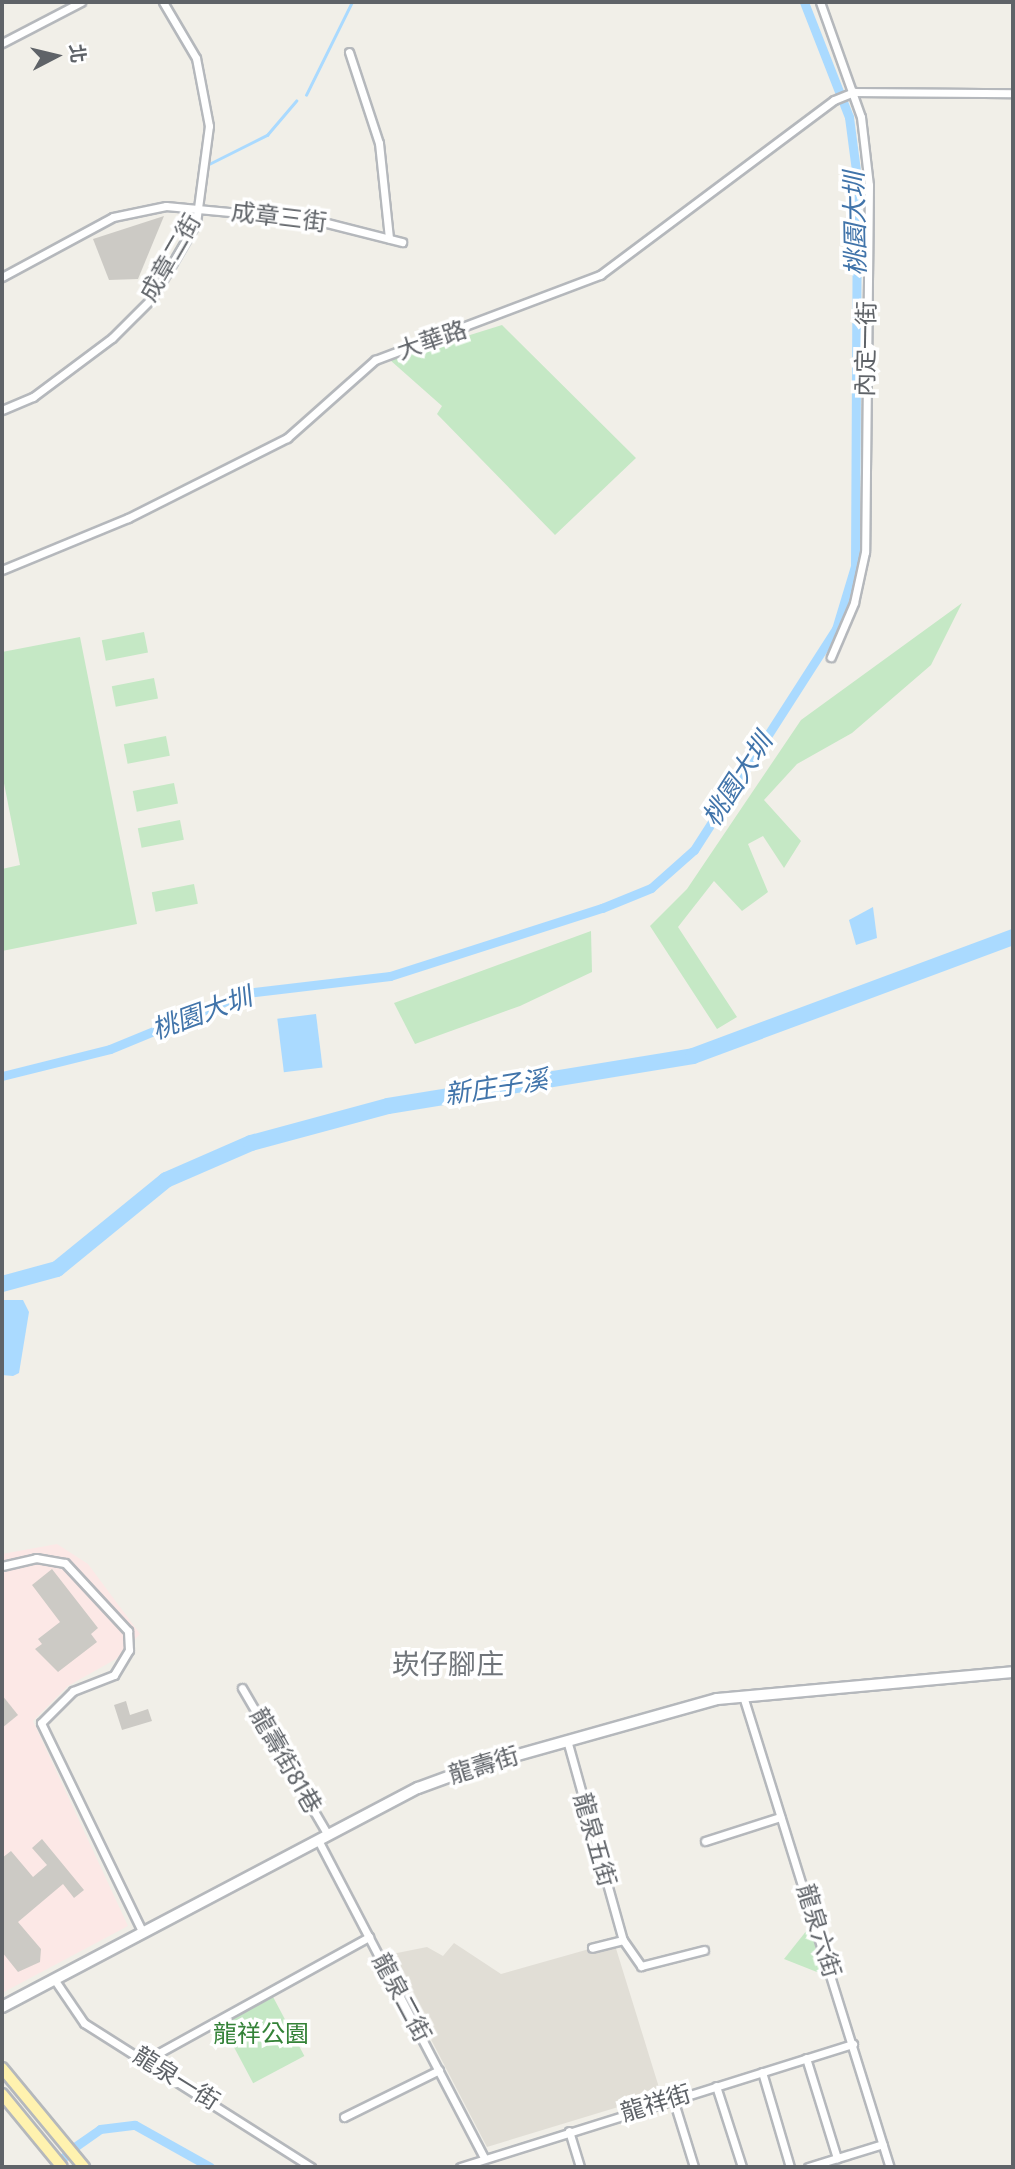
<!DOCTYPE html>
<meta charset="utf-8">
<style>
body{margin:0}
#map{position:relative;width:1015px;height:2169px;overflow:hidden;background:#f1efe8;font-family:"Fira Sans Condensed","Noto Sans TC",sans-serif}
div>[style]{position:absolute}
.education>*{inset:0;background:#e1ded6}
.medical>*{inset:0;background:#fce8e6}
.green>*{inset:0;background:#c5e8c5;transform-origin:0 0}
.water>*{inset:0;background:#aadaff;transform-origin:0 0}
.stream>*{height:2.5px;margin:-1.25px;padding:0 1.25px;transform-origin:1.25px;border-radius:1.25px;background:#aadaff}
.canal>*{height:9px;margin:-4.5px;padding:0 4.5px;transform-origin:4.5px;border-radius:4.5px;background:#aadaff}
.river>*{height:16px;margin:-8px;padding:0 8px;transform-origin:8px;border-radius:8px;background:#aadaff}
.building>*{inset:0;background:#cccac5}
.roads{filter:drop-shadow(2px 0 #b5b8bc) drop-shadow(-2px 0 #b5b8bc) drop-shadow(0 2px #b5b8bc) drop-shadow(0 -2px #b5b8bc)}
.street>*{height:7px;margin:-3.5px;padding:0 3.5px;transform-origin:3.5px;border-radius:3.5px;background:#fff}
.secondary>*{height:10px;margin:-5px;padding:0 5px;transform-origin:5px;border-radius:5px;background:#fff}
.primary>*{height:10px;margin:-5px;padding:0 5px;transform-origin:5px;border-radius:5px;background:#fff2af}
span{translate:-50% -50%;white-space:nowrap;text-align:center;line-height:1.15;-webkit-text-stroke:7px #fff;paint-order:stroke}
.street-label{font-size:24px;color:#5f6368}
.park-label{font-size:24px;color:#348238}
.water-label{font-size:26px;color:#4174aa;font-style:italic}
.quarter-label{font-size:28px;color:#70757a}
.frame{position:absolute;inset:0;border:4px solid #5f6368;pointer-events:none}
.north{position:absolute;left:21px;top:21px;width:70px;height:70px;-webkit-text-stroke:5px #fff;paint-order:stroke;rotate:83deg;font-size:19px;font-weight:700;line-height:28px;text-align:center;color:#5f6368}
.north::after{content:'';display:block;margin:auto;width:24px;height:32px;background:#5f6368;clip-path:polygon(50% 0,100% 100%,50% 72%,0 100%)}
</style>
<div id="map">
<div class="education">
<div style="clip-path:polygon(614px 1942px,661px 2094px,487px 2147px,387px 1955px,427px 1947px,443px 1956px,454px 1943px,501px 1974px)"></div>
</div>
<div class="medical">
<div style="clip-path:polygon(57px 1544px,88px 1564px,140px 1634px,116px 1659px,68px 1686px,33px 1721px,128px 1926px,2px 1993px,2px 1554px)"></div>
</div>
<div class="green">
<div style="clip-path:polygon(502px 325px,636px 458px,555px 535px,437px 414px,442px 406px,390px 360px)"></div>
<div style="clip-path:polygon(962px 603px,931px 665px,852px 733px,797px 764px,764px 800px,801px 841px,784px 868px,763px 836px,748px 844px,768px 892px,742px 911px,714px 881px,678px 927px,737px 1017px,717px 1029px,650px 926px,687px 889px,801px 720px)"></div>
<div style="left:144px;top:632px;width:21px;height:43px;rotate:79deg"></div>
<div style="clip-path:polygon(80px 637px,137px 924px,2px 951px,2px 869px,20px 865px,2px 773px,2px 652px)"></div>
<div style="left:154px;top:678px;width:21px;height:43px;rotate:79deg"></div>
<div style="left:166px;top:736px;width:20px;height:43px;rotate:79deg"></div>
<div style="left:174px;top:783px;width:21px;height:42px;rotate:79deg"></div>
<div style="left:180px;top:820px;width:20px;height:43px;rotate:79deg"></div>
<div style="left:194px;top:884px;width:20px;height:43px;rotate:79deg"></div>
<div style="clip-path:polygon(591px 931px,592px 972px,520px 1006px,415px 1044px,394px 1003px)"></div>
<div style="clip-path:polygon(811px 1925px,827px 1976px,784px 1959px)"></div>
<div style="left:272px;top:1995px;width:69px;height:58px;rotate:62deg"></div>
</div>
<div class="water">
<div style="clip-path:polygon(873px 907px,877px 938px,856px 945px,849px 920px)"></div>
<div style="left:316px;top:1014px;width:54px;height:39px;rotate:83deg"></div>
<div style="clip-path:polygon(2px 1300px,23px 1300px,29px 1312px,19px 1373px,13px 1376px,2px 1375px)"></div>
</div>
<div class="stream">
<div style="left:306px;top:95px;width:104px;rotate:-63.7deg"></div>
<div style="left:209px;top:164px;width:65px;rotate:-26.6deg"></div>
<div style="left:267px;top:135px;width:45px;rotate:-49.5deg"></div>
</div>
<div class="canal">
<div style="left:2px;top:1076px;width:111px;rotate:-14deg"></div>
<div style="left:110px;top:1049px;width:147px;rotate:-22.4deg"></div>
<div style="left:246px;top:993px;width:145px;rotate:-6.7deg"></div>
<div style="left:390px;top:976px;width:223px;rotate:-17.8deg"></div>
<div style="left:602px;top:908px;width:53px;rotate:-22.2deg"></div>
<div style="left:651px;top:888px;width:57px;rotate:-41.5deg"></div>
<div style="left:694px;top:850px;width:263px;rotate:-57.3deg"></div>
<div style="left:836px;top:629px;width:66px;rotate:-73.2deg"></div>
<div style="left:855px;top:566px;width:388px;rotate:-89.7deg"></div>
<div style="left:857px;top:178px;width:62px;rotate:-97.5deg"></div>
<div style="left:849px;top:117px;width:123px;rotate:-111.4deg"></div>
<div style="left:76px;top:2146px;width:29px;rotate:-35deg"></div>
<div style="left:100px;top:2129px;width:35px;rotate:-7deg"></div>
<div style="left:135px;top:2125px;width:86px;rotate:29.2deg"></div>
<div style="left:64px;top:2157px;width:1px;rotate:-45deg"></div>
</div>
<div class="river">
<div style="left:2px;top:1284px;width:57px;rotate:-15.3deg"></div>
<div style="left:57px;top:1269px;width:141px;rotate:-39.2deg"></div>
<div style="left:166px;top:1180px;width:93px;rotate:-23.5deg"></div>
<div style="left:251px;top:1143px;width:142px;rotate:-15.1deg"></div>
<div style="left:388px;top:1106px;width:309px;rotate:-9.3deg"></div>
<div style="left:693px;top:1056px;width:341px;rotate:-20.4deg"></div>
</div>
<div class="building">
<div style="clip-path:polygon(164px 216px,138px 279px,109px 280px,93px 239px)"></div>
<div style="clip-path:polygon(52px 1569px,98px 1628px,91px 1634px,97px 1642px,58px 1672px,35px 1649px,42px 1644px,38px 1639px,60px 1622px,32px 1585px)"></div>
<div style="clip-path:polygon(2px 1695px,18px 1715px,2px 1728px)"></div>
<div style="clip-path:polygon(126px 1701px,130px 1715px,148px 1709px,152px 1721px,122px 1730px,114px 1705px)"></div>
<div style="clip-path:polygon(42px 1839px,84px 1890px,74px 1898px,63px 1884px,18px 1922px,41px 1949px,40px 1962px,18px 1972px,2px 1952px,2px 1858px,11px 1851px,33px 1877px,47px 1865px,32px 1848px)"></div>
</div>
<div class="roads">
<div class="street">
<div style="left:820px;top:2px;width:122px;rotate:70.4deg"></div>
<div style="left:861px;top:117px;width:68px;rotate:83.3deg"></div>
<div style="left:869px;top:185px;width:367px;rotate:90.6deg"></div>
<div style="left:865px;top:552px;width:52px;rotate:102.2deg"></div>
<div style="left:854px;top:603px;width:59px;rotate:113.1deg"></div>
<div style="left:2px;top:43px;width:89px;rotate:-27.4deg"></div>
<div style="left:349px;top:52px;width:96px;rotate:71.8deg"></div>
<div style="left:379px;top:143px;width:96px;rotate:84deg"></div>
<div style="left:2px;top:277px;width:126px;rotate:-28.4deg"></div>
<div style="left:113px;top:217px;width:54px;rotate:-11.7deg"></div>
<div style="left:166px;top:206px;width:150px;rotate:5.4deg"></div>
<div style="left:315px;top:220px;width:90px;rotate:14.2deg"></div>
<div style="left:2px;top:410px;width:34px;rotate:-23deg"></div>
<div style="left:33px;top:397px;width:99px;rotate:-36.8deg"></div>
<div style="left:112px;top:338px;width:57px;rotate:-45deg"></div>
<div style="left:152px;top:298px;width:87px;rotate:-59.6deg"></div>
<div style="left:196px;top:223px;width:98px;rotate:-82.4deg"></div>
<div style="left:209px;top:126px;width:69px;rotate:-100.8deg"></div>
<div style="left:196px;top:58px;width:65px;rotate:-120.5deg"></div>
<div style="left:2px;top:570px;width:136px;rotate:-22.4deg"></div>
<div style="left:128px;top:518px;width:178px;rotate:-26.7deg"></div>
<div style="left:287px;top:438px;width:118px;rotate:-41.6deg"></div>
<div style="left:375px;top:360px;width:241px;rotate:-20.7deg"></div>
<div style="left:600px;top:275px;width:292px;rotate:-36.8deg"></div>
<div style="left:834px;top:100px;width:22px;rotate:-22deg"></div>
<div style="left:854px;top:92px;width:159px;rotate:0.4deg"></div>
<div style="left:2px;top:1566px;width:35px;rotate:-13deg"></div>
<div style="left:36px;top:1558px;width:29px;rotate:10deg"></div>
<div style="left:65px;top:1563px;width:93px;rotate:47.2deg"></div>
<div style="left:128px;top:1631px;width:19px;rotate:87deg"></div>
<div style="left:129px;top:1650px;width:29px;rotate:121deg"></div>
<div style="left:114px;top:1675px;width:44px;rotate:158.7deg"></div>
<div style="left:73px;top:1691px;width:45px;rotate:135deg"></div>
<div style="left:41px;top:1723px;width:233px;rotate:64.1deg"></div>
<div style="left:242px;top:1688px;width:170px;rotate:59.7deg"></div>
<div style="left:743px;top:1696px;width:493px;rotate:72.7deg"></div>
<div style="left:567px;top:1740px;width:208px;rotate:74.4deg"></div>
<div style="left:623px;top:1940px;width:32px;rotate:166deg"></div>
<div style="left:318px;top:1840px;width:358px;rotate:62.4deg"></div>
<div style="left:705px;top:1841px;width:79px;rotate:-17.7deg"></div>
<div style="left:623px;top:1940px;width:32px;rotate:55deg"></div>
<div style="left:641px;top:1966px;width:65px;rotate:-14.3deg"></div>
<div style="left:54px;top:1979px;width:53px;rotate:55.7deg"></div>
<div style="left:84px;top:2023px;width:269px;rotate:32.4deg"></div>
<div style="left:806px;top:2058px;width:105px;rotate:72.8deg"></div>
<div style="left:146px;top:2060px;width:255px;rotate:-28.9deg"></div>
<div style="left:762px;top:2072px;width:99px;rotate:73.6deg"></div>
<div style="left:716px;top:2086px;width:85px;rotate:72.2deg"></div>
<div style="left:673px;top:2099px;width:71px;rotate:72.8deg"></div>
<div style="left:344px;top:2117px;width:106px;rotate:-26.3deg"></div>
<div style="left:569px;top:2131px;width:38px;rotate:73deg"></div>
<div style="left:460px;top:2167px;width:412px;rotate:-17.4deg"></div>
<div style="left:808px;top:2167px;width:78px;rotate:-17deg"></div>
</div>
<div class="secondary">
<div style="left:2px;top:2007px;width:470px;rotate:-27.8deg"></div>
<div style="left:418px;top:1788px;width:61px;rotate:-20.2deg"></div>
<div style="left:475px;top:1767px;width:251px;rotate:-15.7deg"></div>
<div style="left:717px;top:1699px;width:297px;rotate:-5.2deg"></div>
</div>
<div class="primary">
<div style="left:2px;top:2068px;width:129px;rotate:50.4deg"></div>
<div style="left:2px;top:2094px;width:94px;rotate:50.6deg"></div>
</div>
</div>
<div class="street-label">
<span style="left:279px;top:218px;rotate:7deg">成章三街</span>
<span style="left:171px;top:258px;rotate:-60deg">成章二街</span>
<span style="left:432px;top:341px;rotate:-19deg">大華路</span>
<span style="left:867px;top:349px;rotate:-89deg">內定一街</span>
<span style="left:285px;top:1761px;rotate:60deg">龍壽街81巷</span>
<span style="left:484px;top:1766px;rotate:-17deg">龍壽街</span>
<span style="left:594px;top:1840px;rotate:74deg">龍泉五街</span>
<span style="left:818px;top:1931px;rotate:73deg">龍泉六街</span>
<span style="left:401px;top:1998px;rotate:62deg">龍泉二街</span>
<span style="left:176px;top:2079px;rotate:32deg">龍泉一街</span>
<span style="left:656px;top:2104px;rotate:-17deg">龍祥街</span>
</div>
<div class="park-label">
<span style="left:261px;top:2035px">龍祥公園</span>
</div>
<div class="water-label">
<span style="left:856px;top:224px;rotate:-91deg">桃園大圳</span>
<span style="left:738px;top:780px;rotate:-57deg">桃園大圳</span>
<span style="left:202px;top:1014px;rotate:-20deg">桃園大圳</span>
<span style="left:496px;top:1088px;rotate:-9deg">新庄子溪</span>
</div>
<div class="quarter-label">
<span style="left:448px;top:1665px">崁仔腳庄</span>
</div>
<div class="frame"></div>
<div class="north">北</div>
</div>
